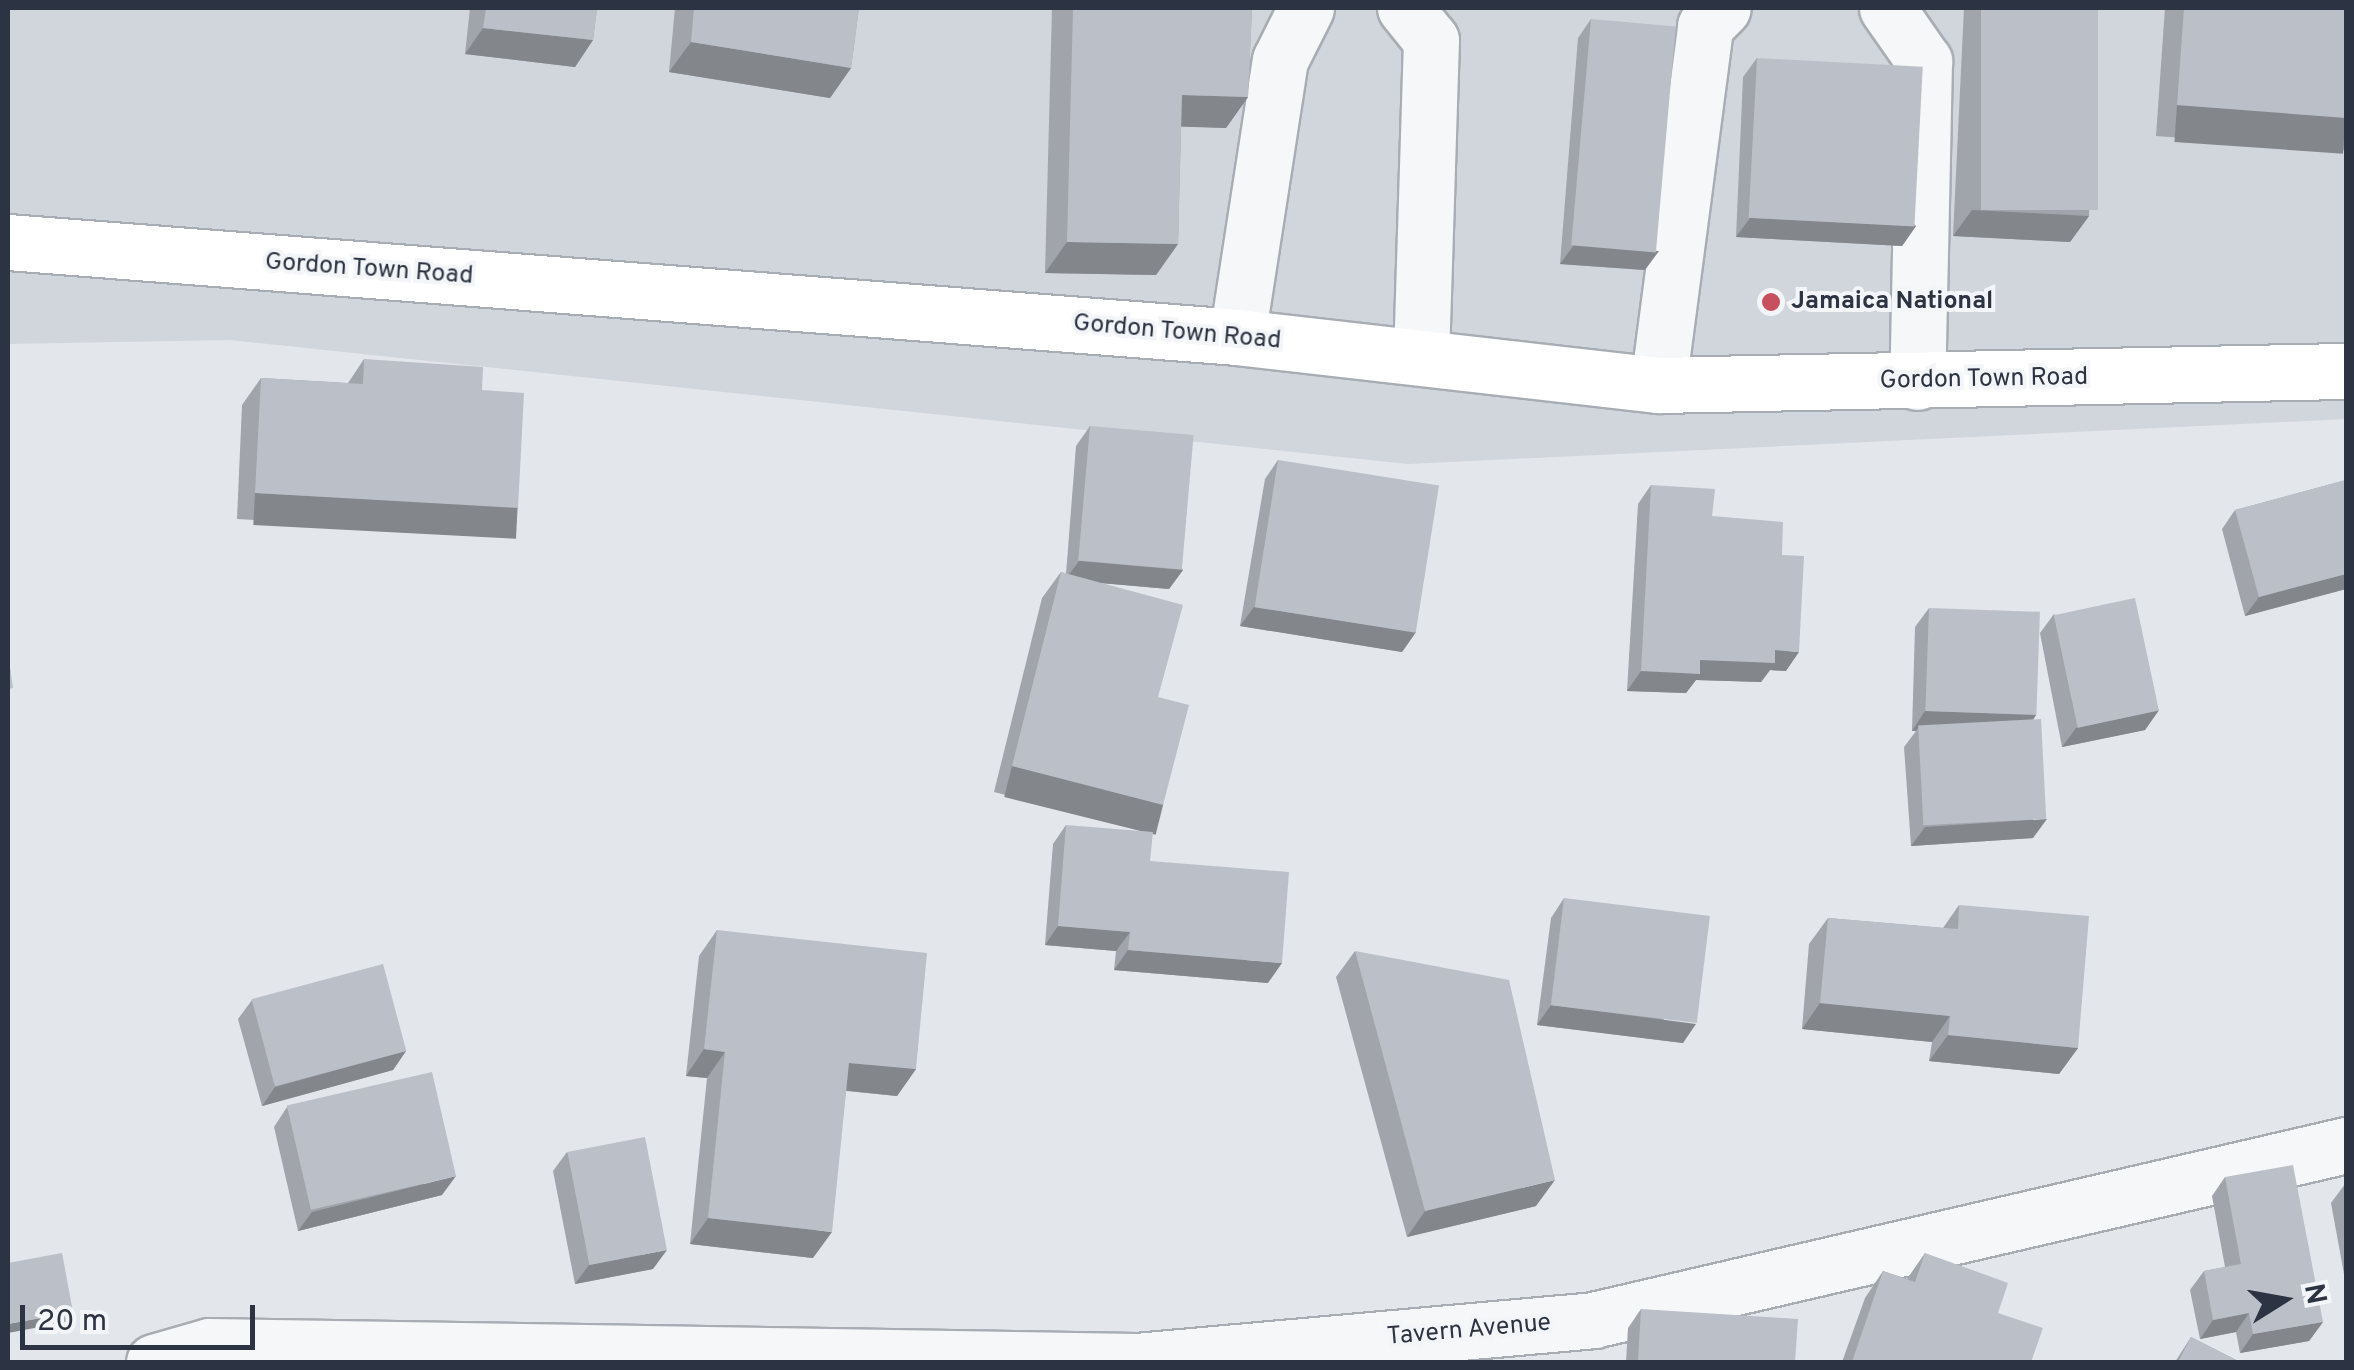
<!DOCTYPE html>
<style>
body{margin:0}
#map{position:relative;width:2354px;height:1370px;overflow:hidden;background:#e3e6ea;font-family:Overpass,sans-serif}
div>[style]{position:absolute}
.built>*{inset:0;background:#d1d5dc}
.roads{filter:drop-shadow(2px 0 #a8adb4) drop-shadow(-2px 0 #a8adb4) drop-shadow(0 2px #a8adb4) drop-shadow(0 -2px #a8adb4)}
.minor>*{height:55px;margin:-27.5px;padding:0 27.5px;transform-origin:27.5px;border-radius:27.5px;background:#f6f7f9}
.major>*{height:55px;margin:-27.5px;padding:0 27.5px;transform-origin:27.5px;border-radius:27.5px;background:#fff}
.wall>*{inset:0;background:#a1a4ab}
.shaded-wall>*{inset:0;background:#83868b;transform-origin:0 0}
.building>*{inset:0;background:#bbbfc7;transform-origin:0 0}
.dots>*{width:28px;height:28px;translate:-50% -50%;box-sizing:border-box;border:5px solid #f3f5f8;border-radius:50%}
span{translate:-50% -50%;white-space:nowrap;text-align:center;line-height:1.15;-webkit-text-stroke:8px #f3f5f8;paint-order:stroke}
.street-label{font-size:25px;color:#2c3342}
.poi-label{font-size:25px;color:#2c3342;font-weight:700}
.left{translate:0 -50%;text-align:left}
.frame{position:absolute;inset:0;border:10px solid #2c3342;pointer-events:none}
.north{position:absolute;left:2234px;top:1250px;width:100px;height:100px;-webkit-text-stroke:8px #f3f5f8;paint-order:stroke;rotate:79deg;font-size:28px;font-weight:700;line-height:40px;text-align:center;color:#2c3342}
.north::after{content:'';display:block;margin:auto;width:35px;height:45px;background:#2c3342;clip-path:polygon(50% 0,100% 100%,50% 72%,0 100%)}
.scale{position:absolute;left:20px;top:1305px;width:235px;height:45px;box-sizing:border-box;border:5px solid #2c3342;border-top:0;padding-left:12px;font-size:30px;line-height:35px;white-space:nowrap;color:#2c3342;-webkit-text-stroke:8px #f3f5f8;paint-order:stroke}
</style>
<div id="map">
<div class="built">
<div style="clip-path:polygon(8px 8px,2346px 8px,2346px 419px,1408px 464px,230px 340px,8px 344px)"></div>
</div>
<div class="roads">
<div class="minor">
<div style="left:1405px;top:8px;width:41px;rotate:50.9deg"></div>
<div style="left:1431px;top:40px;width:317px;rotate:91.8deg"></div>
<div style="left:1887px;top:8px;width:65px;rotate:55.1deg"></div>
<div style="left:1924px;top:61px;width:321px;rotate:91.2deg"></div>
<div style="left:1237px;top:337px;width:280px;rotate:-81.2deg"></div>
<div style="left:1280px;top:60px;width:58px;rotate:-63.4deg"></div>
<div style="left:1658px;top:385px;width:362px;rotate:-82.5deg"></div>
<div style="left:1705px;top:26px;width:25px;rotate:-45deg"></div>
<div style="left:154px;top:1362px;width:57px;rotate:-16.2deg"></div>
<div style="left:209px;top:1346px;width:927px;rotate:0.93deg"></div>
<div style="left:1136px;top:1361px;width:459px;rotate:-5.1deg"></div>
<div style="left:1593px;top:1320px;width:773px;rotate:-13.08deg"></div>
</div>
<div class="major">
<div style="left:8px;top:242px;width:1233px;rotate:4.42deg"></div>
<div style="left:1237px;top:337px;width:424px;rotate:6.5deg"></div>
<div style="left:1658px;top:385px;width:688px;rotate:-1.17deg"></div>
</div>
</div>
<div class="wall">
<div style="clip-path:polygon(470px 8px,597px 8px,593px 40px,575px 67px,465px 54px)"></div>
<div style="clip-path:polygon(675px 8px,859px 8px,851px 68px,830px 98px,669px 72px)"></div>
<div style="clip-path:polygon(1035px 8px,1252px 8px,1248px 97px,1226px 128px,1181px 126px,1178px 244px,1156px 275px,1045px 273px,1052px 8px)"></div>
<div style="clip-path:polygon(1964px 8px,2098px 8px,2089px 216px,2070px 242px,1953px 236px)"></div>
<div style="clip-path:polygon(2165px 8px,2346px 8px,2346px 150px,2156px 136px)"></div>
<div style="clip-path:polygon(1591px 19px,1645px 270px,1560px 264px,1578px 38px)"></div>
<div style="clip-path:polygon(1757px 58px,1916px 226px,1902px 246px,1736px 237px,1743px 77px)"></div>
<div style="clip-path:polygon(364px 359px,482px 390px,518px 508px,500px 534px,237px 519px,242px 405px,261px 378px,348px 383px)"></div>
<div style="clip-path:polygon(1090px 426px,1183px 570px,1169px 589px,1102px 583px,1158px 697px,1145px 831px,994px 792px,1042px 598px,1061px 572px,1066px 574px,1076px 446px)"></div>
<div style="clip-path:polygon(1278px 460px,1416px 632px,1402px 652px,1240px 626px,1265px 479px)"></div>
<div style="clip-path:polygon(2346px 480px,2346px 589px,2245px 616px,2222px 529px,2235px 510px)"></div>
<div style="clip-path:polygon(1651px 485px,1782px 555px,1786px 671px,1770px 670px,1761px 682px,1696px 680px,1686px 693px,1627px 691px,1638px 504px)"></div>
<div style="clip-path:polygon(1929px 608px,2036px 715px,2033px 720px,2033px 838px,1911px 846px,1904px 747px,1916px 731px,1912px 731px,1915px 627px)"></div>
<div style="clip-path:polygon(2054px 614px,2159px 710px,2145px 730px,2062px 747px,2040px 633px)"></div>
<div style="clip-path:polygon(1066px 825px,1150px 861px,1268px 983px,1114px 970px,1116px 951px,1045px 945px,1053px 844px)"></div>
<div style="clip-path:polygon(1564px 898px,1683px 1043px,1537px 1025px,1551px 918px)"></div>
<div style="clip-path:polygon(1959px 905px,2078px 1048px,2059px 1074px,1929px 1061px,1932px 1042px,1802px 1029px,1809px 944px,1828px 918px,1943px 928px)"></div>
<div style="clip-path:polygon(717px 930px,916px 1069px,897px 1096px,846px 1091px,813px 1258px,690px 1244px,707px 1078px,686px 1076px,699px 956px)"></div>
<div style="clip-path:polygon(1355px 951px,1536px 1206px,1407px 1237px,1336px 977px)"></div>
<div style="clip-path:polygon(252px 1000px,406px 1051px,393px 1070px,262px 1106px,238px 1019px)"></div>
<div style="clip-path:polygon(287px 1107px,442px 1195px,298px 1231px,274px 1127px)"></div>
<div style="clip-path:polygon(567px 1152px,653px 1269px,575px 1284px,553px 1171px)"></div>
<div style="clip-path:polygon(2225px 1177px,2323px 1322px,2309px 1341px,2240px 1353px,2236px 1332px,2200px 1339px,2190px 1290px,2204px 1271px,2225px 1267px,2212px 1196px)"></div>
<div style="clip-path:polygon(2345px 1184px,2346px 1184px,2346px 1285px,2331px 1203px)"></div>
<div style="clip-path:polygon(1925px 1253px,1998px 1313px,2031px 1362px,1842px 1362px,1865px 1298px,1883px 1271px,1907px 1279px)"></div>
<div style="clip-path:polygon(1641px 1309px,1795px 1362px,1626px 1362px,1628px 1328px)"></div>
<div style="clip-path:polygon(2191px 1337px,2240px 1362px,2175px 1362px)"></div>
</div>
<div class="shaded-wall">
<div style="clip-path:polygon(483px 28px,593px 40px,575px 67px,465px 54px)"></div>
<div style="clip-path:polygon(691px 42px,851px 68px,830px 98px,669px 72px)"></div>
<div style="clip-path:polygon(1182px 95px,1248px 97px,1226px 128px,1160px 126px)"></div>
<div style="left:2177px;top:105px;width:169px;height:37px;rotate:4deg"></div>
<div style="clip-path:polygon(1972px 210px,2089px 216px,2070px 242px,1953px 236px)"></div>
<div style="clip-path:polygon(1750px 218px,1916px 226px,1902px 246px,1736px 237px)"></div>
<div style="clip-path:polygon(1067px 242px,1178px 244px,1156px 275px,1045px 273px)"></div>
<div style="clip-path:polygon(1574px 245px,1659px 251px,1645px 270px,1560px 264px)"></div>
<div style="left:255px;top:493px;width:263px;height:32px;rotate:3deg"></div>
<div style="clip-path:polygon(1079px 561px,1183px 570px,1169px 589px,1065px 580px)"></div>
<div style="clip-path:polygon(2346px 574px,2346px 589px,2245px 616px,2259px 597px)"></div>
<div style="clip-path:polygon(1254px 607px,1416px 632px,1402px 652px,1240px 626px)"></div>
<div style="clip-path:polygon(1775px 650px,1799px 652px,1786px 671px,1770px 670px,1761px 682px,1696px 680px,1686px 693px,1627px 691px,1641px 671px,1700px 660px)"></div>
<div style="clip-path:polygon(2159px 710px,2145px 730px,2062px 747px,2076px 728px)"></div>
<div style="clip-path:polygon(1925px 711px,2036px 715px,2022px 735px,1918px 728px,1916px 731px,1912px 731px)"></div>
<div style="left:1012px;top:766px;width:156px;height:32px;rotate:14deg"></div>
<div style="clip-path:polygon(2047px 819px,2033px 838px,1911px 846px,1925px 827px)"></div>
<div style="clip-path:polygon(1058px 926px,1130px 932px,1116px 951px,1045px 945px)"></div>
<div style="clip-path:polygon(1128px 950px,1282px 963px,1268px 983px,1114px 970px)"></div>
<div style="clip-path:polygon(1820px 1003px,1950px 1016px,1932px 1042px,1802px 1029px)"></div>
<div style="clip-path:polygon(1551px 1005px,1696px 1024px,1683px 1043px,1537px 1025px)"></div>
<div style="clip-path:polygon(1948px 1035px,2078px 1048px,2059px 1074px,1929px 1061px)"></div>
<div style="clip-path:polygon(704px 1049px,725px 1052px,707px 1078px,686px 1076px)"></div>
<div style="clip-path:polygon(406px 1051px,393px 1070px,262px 1106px,275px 1087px)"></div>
<div style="clip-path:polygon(849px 1063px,916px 1069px,897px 1096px,831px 1089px)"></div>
<div style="clip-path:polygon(456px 1176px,442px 1195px,298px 1231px,312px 1212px)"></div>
<div style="clip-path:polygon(1555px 1180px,1536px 1206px,1407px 1237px,1425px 1211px)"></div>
<div style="clip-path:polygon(708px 1218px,832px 1232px,813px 1258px,690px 1244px)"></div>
<div style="clip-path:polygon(667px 1250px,653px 1269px,575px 1284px,589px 1265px)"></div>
<div style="clip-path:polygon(73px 1312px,66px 1322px,8px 1333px,8px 1324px)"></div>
<div style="clip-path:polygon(2249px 1313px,2236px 1332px,2200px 1339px,2213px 1320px)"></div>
<div style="clip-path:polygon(2323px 1322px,2309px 1341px,2240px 1353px,2253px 1334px)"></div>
</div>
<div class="building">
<div style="clip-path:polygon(486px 8px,597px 8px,593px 40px,483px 28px)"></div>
<div style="clip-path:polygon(694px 8px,859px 8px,851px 68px,691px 42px)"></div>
<div style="clip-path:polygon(1073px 8px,1252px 8px,1248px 97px,1182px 95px,1178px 244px,1067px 242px)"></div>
<div style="left:1981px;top:8px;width:117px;height:202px"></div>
<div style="clip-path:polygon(2184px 8px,2346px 8px,2346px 118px,2177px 105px)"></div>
<div style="left:1591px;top:19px;width:85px;height:227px;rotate:5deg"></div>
<div style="left:1757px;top:58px;width:166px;height:160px;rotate:3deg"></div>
<div style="clip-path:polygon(364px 359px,483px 367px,482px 390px,524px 393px,518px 508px,255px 493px,261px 378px,363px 384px)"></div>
<div style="left:1090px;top:426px;width:104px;height:135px;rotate:5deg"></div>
<div style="left:1278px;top:460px;width:163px;height:149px;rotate:9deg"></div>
<div style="clip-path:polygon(2346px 480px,2346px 574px,2259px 597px,2235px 510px)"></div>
<div style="clip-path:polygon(1651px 485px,1715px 489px,1712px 516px,1783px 522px,1782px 555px,1804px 556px,1799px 652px,1775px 650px,1775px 663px,1700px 660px,1700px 674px,1641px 671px)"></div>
<div style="clip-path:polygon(1061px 572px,1183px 605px,1158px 697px,1189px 705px,1163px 805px,1012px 766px)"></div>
<div style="left:2135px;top:598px;width:115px;height:83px;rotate:78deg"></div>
<div style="left:1929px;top:608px;width:111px;height:103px;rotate:2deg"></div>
<div style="clip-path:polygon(8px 654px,13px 688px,8px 689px)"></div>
<div style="left:2041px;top:719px;width:100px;height:123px;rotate:87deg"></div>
<div style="clip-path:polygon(1066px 825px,1153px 832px,1150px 861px,1289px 872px,1282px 963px,1128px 950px,1130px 932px,1058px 926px)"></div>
<div style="left:1564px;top:898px;width:147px;height:108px;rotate:7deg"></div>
<div style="clip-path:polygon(1959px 905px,2089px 916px,2078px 1048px,1948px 1035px,1950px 1016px,1820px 1003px,1828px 918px,1958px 929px)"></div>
<div style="clip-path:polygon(717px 930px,927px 953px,916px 1069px,849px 1063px,832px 1232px,708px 1218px,725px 1052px,704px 1049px)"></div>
<div style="clip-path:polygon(1355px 951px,1509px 980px,1555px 1180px,1425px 1211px)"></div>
<div style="left:383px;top:964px;width:90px;height:136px;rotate:75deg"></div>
<div style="left:432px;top:1072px;width:107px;height:149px;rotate:77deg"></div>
<div style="left:645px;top:1137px;width:115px;height:79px;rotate:79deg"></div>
<div style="clip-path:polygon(2293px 1165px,2323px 1322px,2253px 1334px,2249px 1313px,2213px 1320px,2204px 1271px,2241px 1264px,2225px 1177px)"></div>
<div style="clip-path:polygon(62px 1253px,73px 1312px,8px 1324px,8px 1263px)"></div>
<div style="clip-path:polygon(1925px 1253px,2008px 1283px,1998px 1313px,2043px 1328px,2031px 1362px,1852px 1362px,1883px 1271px,1915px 1282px)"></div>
<div style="clip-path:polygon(1641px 1309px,1798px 1319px,1795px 1362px,1638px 1362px)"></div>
<div style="clip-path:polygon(2191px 1337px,2240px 1362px,2178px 1362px)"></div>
</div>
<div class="dots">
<div style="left:1771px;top:302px;background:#c7505f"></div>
</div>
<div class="street-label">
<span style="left:369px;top:270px;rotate:4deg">Gordon Town Road</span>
<span style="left:1177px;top:333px;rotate:5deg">Gordon Town Road</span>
<span style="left:1984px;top:380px;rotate:-1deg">Gordon Town Road</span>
<span style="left:1469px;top:1331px;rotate:-5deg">Tavern Avenue</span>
</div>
<div class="poi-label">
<span class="left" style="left:1791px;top:302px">Jamaica National</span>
</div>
<div class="frame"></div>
<div class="north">N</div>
<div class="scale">20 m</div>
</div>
